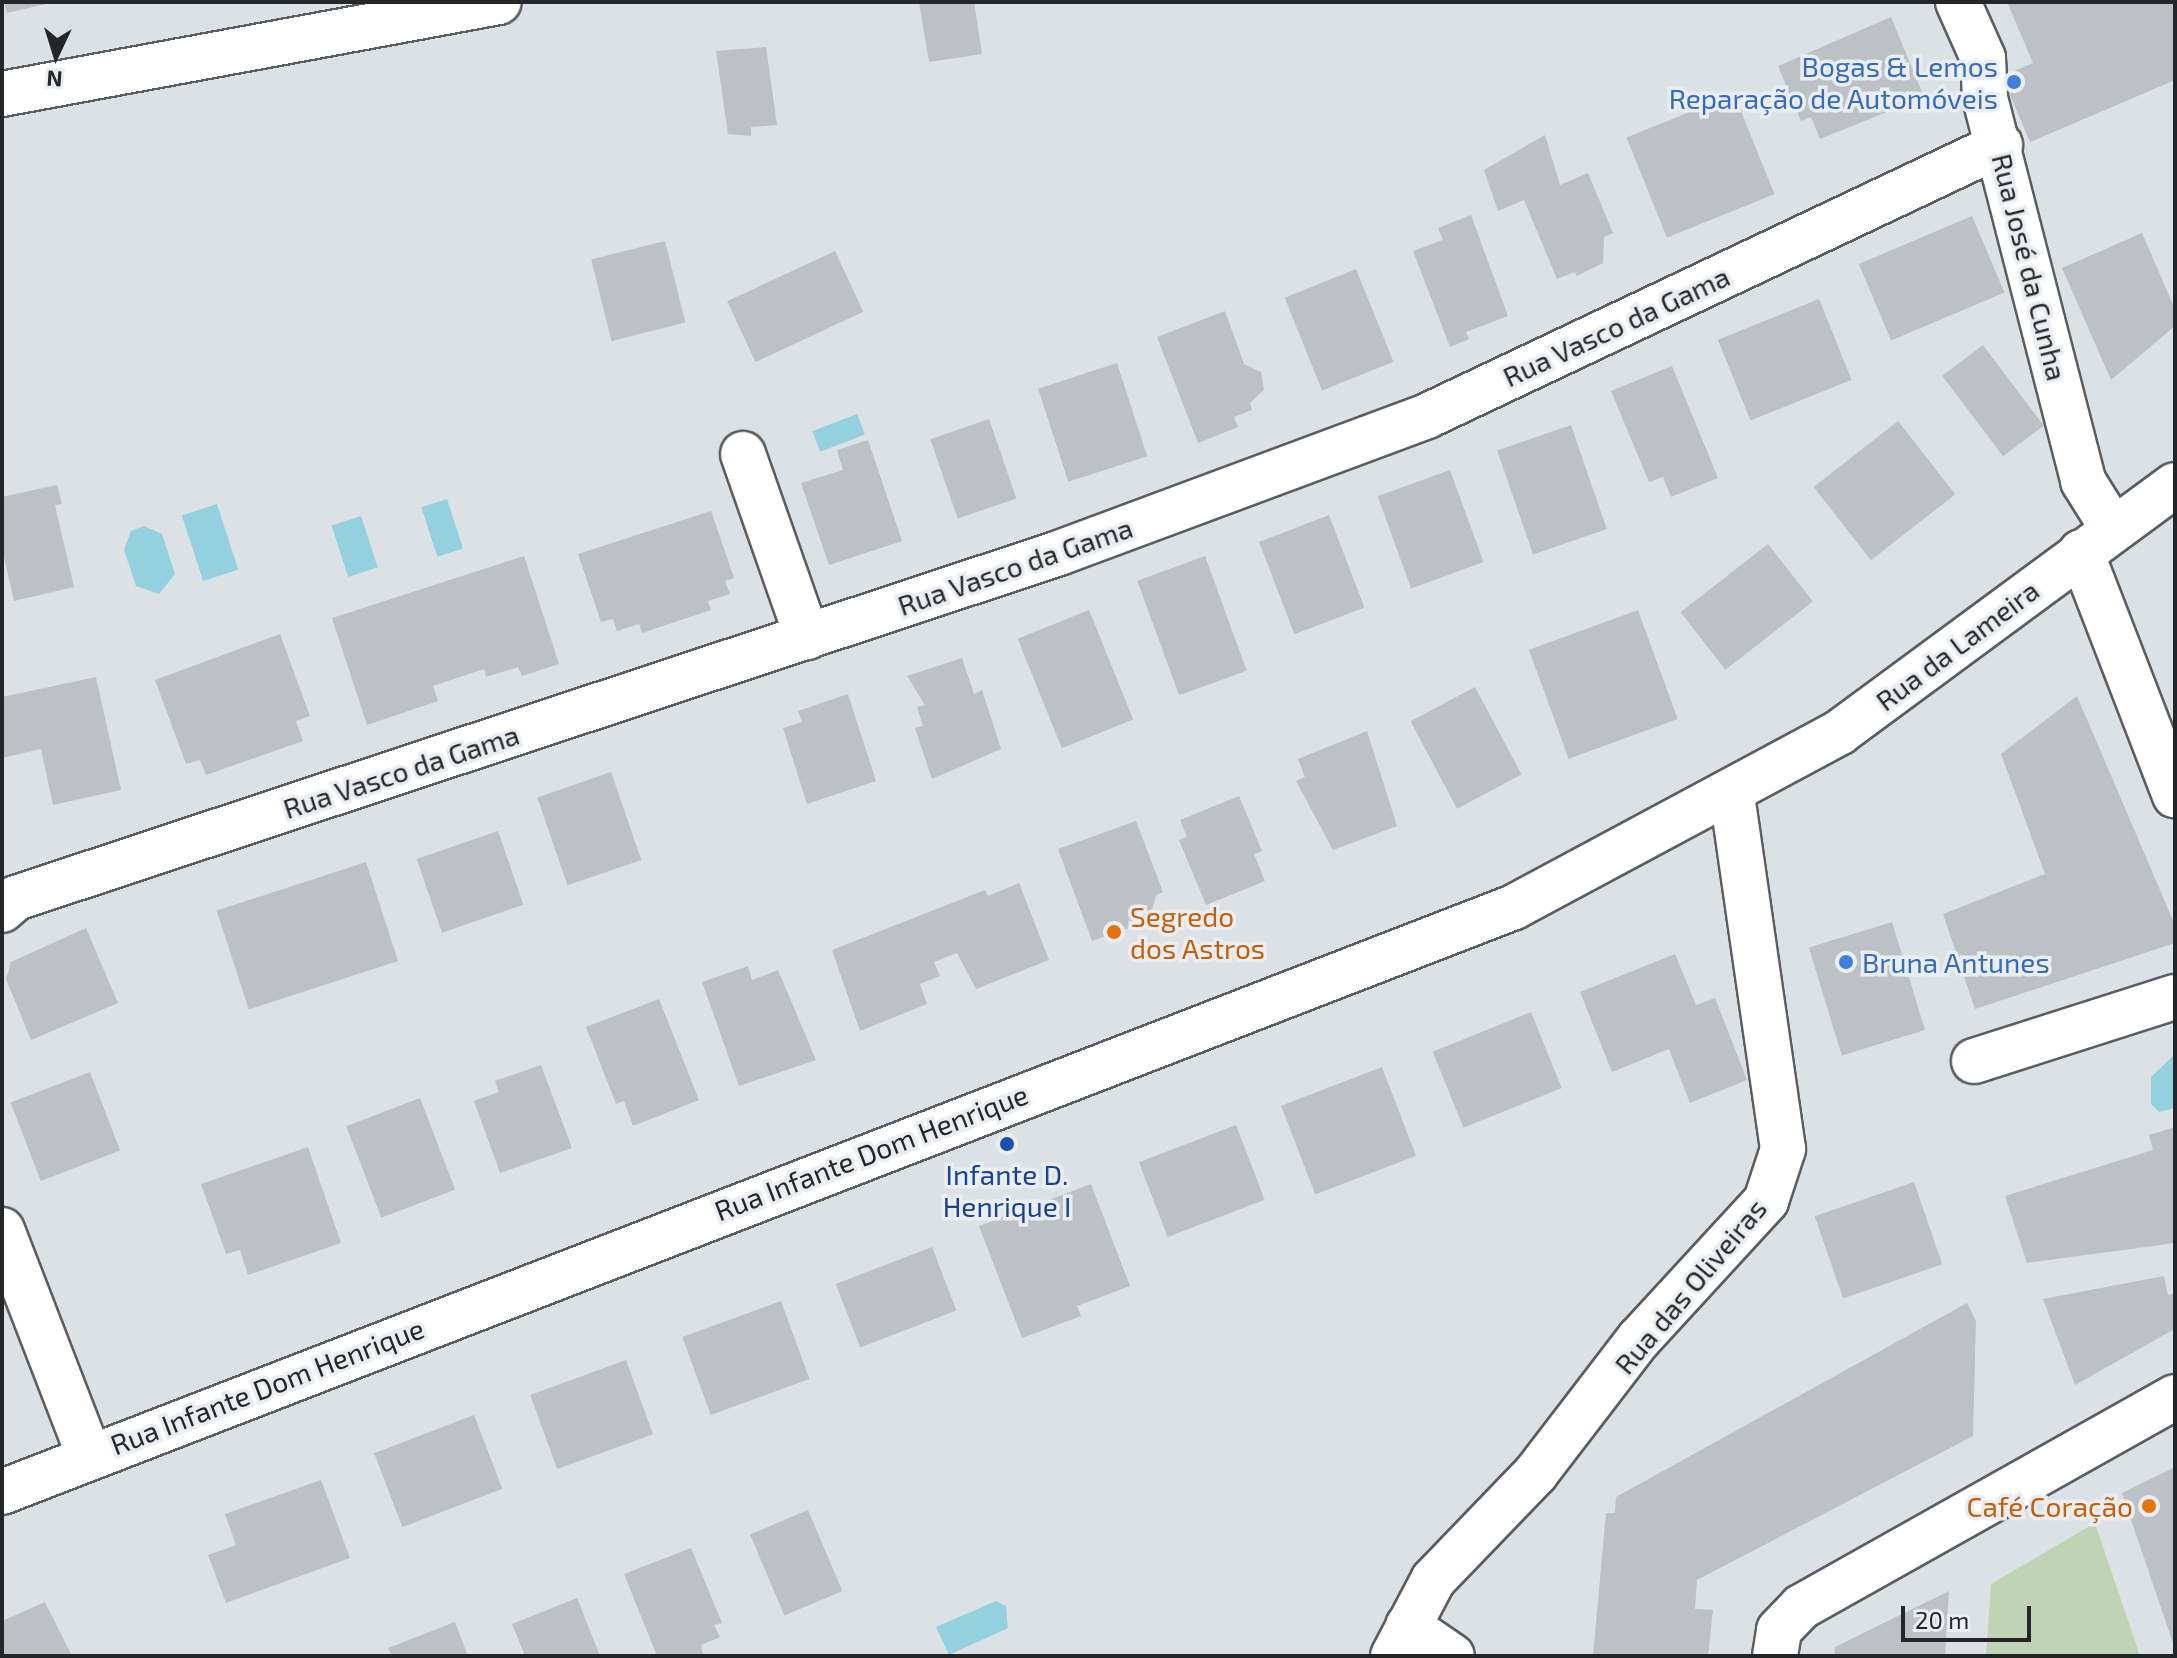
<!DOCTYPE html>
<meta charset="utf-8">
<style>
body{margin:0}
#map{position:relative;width:2177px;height:1658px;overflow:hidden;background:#dce1e5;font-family:"Exo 2",sans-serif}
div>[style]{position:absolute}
.green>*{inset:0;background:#bed4b4}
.water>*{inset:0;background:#94d1de;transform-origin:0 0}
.building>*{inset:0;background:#bdc1c5;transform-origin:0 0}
.roads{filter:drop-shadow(2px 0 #5a5d61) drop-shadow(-2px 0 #5a5d61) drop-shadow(0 2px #5a5d61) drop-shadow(0 -2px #5a5d61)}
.minor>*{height:44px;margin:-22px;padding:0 22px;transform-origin:22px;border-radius:22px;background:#fff}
.major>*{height:44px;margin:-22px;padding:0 22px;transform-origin:22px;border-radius:22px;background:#fff}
.dots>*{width:22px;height:22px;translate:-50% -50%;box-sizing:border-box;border:4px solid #eaeef2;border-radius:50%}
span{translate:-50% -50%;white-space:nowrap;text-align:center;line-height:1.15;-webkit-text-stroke:7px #eaeef2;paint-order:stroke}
.shop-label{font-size:28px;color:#366cbe}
.right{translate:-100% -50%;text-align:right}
.left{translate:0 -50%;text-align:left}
.street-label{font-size:28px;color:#242627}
.food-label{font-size:28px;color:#c56008}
.transit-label{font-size:28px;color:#164399}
.frame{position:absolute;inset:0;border:4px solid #242627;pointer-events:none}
.north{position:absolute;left:16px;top:16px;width:80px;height:80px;-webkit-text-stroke:6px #eaeef2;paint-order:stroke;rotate:184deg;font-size:22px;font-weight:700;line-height:32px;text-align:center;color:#242627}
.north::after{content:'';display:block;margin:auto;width:28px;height:36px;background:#242627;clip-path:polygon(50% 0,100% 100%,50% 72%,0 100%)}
.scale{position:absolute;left:1901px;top:1606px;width:130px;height:36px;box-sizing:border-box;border:4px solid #242627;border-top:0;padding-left:10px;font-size:24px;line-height:28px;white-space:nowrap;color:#242627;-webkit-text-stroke:6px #eaeef2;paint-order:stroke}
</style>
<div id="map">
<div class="green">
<div style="clip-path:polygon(2095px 1523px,2140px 1656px,1986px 1656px,1991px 1584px)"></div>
</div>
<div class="water">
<div style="left:857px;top:414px;width:22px;height:48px;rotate:69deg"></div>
<div style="left:447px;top:499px;width:52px;height:27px;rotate:72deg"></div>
<div style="left:217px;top:504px;width:69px;height:37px;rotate:72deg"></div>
<div style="left:361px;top:516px;width:54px;height:31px;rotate:72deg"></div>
<div style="clip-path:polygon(144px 526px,162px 534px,175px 574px,159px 594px,136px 586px,124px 550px,131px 531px)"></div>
<div style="clip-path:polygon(2175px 1054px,2175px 1108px,2159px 1112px,2151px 1104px,2151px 1077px)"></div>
<div style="clip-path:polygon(996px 1601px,1006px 1606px,1008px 1628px,949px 1655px,936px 1627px)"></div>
</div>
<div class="building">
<div style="clip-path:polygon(4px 2px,50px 2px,50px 3px,7px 13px)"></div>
<div style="clip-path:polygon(919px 2px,974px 2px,982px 54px,929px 62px)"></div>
<div style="clip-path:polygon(2007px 2px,2175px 2px,2175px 80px,2030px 142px,2002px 76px,2033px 63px)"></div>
<div style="clip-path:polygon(1891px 17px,1924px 97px,1820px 139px,1811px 117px,1801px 121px,1778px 66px)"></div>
<div style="clip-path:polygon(766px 47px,777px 125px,751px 127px,751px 136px,728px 134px,716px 51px)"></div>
<div style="left:1734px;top:94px;width:108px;height:116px;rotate:68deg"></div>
<div style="clip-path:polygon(1545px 135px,1560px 185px,1588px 173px,1613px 233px,1604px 237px,1603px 263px,1577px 276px,1575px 272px,1557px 279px,1524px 200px,1498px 211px,1484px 170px)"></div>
<div style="clip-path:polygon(1471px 215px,1508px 316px,1466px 332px,1469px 339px,1450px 347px,1413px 251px,1443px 240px,1438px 228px)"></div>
<div style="left:1972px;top:216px;width:83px;height:123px;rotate:67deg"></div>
<div style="clip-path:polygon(2142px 233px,2175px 309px,2175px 326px,2111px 380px,2062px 268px)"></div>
<div style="left:665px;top:241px;width:84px;height:76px;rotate:76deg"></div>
<div style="left:835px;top:251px;width:67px;height:119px;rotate:65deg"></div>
<div style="left:1356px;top:269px;width:100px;height:77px;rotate:68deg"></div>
<div style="left:1819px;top:299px;width:87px;height:109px;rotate:68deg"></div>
<div style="clip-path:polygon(1225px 311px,1244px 364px,1261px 372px,1264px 390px,1250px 403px,1252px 410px,1234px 417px,1238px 427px,1198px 443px,1157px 337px)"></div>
<div style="left:1983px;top:345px;width:101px;height:51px;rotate:53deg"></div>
<div style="left:1117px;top:363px;width:98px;height:83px;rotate:72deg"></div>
<div style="clip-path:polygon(1672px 366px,1718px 478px,1671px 497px,1663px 477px,1649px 482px,1611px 391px)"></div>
<div style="left:989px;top:419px;width:84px;height:62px;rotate:71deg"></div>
<div style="left:1898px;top:421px;width:93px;height:107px;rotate:52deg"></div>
<div style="left:1571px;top:425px;width:110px;height:78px;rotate:71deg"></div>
<div style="clip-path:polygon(868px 440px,902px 541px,829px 565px,801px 483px,843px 470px,837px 450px)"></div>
<div style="left:1450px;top:470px;width:98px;height:77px;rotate:70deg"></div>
<div style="clip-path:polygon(57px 485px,62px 504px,55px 505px,74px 587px,14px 601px,2px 548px,2px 497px)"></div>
<div style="clip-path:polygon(711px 511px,734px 578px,725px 581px,730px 594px,708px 601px,711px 610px,642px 633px,639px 624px,617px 631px,613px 619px,601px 622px,578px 554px)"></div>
<div style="left:1329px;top:515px;width:99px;height:75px;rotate:69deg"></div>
<div style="left:1768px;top:544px;width:73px;height:111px;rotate:52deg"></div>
<div style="clip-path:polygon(524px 556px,559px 664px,522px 676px,518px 667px,486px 677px,484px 669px,433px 686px,438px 701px,367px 725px,332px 618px)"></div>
<div style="left:1205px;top:556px;width:122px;height:72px;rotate:70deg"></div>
<div style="left:1089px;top:610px;width:118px;height:77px;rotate:68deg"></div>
<div style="left:1638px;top:610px;width:116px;height:116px;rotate:70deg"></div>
<div style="clip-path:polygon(280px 634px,310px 716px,296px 721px,303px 741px,206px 775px,200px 760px,186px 764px,155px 680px)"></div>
<div style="clip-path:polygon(962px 658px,974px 694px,982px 690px,1001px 749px,932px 779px,915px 728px,923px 726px,917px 707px,925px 705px,907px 676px)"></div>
<div style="clip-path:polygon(96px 677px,121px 790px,53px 805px,41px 749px,2px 758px,2px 697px)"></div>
<div style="left:1475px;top:687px;width:99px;height:73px;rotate:62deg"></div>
<div style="clip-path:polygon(848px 694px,876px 781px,807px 804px,783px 728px,802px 722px,798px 711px)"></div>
<div style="clip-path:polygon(2077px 696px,2175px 925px,2175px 943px,1975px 1009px,1943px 914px,2045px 874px,2001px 754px)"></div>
<div style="clip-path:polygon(1367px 731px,1397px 826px,1333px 850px,1296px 781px,1305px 777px,1298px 759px)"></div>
<div style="left:611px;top:772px;width:93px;height:78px;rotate:71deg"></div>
<div style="clip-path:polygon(1239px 796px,1262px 851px,1254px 854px,1265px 881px,1206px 905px,1179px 840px,1187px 837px,1180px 820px)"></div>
<div style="clip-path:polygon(1136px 821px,1163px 892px,1156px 895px,1149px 921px,1092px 941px,1058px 849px)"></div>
<div style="left:498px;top:831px;width:78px;height:86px;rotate:71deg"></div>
<div style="left:366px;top:862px;width:104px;height:157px;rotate:72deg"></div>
<div style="clip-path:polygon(1019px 883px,1049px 960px,976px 989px,957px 953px,934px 962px,940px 976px,920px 984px,927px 1004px,860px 1031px,832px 950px,985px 890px,988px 896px)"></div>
<div style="left:1892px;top:922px;width:113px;height:87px;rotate:73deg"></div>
<div style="clip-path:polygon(86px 928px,118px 1003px,31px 1040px,6px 979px,11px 962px)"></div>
<div style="clip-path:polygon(1675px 954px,1696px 1005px,1715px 998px,1747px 1080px,1690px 1103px,1669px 1049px,1612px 1072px,1580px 992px)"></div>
<div style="clip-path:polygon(748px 966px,752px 980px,778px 970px,816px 1060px,739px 1086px,702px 982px)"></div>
<div style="clip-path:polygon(659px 999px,699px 1100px,633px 1126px,624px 1101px,616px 1104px,586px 1027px)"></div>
<div style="left:1531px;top:1012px;width:82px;height:106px;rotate:68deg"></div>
<div style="clip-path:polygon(541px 1065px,572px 1148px,500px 1173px,474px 1101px,499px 1092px,495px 1081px)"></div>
<div style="left:1382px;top:1067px;width:95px;height:108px;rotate:69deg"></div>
<div style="left:90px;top:1072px;width:84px;height:85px;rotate:69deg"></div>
<div style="left:420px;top:1098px;width:98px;height:79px;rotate:69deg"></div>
<div style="left:1236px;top:1125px;width:80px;height:104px;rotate:69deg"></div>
<div style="clip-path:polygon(2175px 1127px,2175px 1243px,2027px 1263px,2005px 1196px,2153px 1150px,2149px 1135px)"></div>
<div style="clip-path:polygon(308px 1147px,341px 1243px,248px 1275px,240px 1250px,226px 1254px,201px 1184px)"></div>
<div style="left:1914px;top:1182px;width:87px;height:105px;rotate:71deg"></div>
<div style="clip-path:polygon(1091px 1184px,1130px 1286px,1077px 1306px,1081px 1316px,1022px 1338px,979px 1226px)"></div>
<div style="left:932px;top:1247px;width:68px;height:103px;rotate:69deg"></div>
<div style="clip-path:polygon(2164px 1276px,2168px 1295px,2175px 1293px,2173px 1330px,2075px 1385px,2043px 1299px)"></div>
<div style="left:781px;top:1301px;width:83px;height:105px;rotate:70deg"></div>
<div style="clip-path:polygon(1967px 1303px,1976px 1321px,1973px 1436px,1697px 1580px,1695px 1609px,1713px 1610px,1708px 1656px,1593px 1656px,1606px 1513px,1615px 1513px,1616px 1497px)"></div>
<div style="left:626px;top:1360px;width:79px;height:102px;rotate:70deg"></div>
<div style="left:474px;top:1415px;width:79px;height:107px;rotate:69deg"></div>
<div style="clip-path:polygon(2175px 1467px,2175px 1646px,2174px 1646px,2122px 1493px)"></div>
<div style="clip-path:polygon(321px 1480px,350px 1558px,226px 1603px,208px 1555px,236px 1545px,225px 1514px)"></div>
<div style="left:808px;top:1510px;width:88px;height:63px;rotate:67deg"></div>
<div style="clip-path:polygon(691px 1548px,722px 1623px,714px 1625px,720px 1637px,701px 1645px,703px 1656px,657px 1656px,624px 1574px)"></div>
<div style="clip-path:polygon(1949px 1591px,1945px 1656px,1834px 1656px,1835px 1647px)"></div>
<div style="clip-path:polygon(577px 1598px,600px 1656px,525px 1656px,512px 1624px)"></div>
<div style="clip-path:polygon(45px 1602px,72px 1656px,2px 1656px,2px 1621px)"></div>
<div style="clip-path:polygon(455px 1622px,468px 1656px,392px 1656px,388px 1648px)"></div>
</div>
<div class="roads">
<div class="minor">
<div style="left:1958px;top:2px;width:61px;rotate:65.9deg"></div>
<div style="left:1983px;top:58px;width:40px;rotate:87.1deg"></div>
<div style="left:1985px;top:98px;width:395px;rotate:75.6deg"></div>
<div style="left:2083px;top:481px;width:57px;rotate:58deg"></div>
<div style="left:2px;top:94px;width:505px;rotate:-10.49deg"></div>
<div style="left:743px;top:454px;width:194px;rotate:70.7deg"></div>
<div style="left:2081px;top:552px;width:261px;rotate:68.9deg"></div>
<div style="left:2px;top:910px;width:18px;rotate:-41deg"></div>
<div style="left:16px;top:898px;width:1099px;rotate:-18.3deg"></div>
<div style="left:1059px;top:553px;width:393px;rotate:-20.4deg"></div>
<div style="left:1427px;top:416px;width:634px;rotate:-25.31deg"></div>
<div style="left:1974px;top:1061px;width:211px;rotate:-17.7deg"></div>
<div style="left:2px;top:1230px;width:241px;rotate:68.9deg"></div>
<div style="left:1408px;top:1626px;width:53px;rotate:34.3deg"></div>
<div style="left:1393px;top:1656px;width:86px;rotate:-62.2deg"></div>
<div style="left:1433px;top:1580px;width:149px;rotate:-46.1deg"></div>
<div style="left:1536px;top:1473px;width:169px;rotate:-52.5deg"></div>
<div style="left:1639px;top:1339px;width:188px;rotate:-47.4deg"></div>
<div style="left:1766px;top:1201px;width:55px;rotate:-71.9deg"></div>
<div style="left:1783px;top:1149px;width:358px;rotate:-98.2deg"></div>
<div style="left:1775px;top:1656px;width:26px;rotate:-81deg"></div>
<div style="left:1779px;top:1630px;width:32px;rotate:-46deg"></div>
<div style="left:1801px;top:1607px;width:429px;rotate:-29.3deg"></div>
</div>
<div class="major">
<div style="left:2px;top:1492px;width:1621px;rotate:-21.15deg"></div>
<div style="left:1514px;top:907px;width:370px;rotate:-28.2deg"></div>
<div style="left:1840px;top:732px;width:416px;rotate:-36.4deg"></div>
</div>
</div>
<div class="dots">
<div style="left:2014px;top:82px;background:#3f7fe0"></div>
<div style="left:1114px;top:932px;background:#e8710a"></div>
<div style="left:1846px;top:962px;background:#3f7fe0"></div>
<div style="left:1007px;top:1144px;background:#1a4fb4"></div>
<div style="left:2149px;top:1506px;background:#e8710a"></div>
</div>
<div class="shop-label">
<span class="right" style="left:1998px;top:82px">Bogas &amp; Lemos<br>Reparação de Automóveis</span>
<span class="left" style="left:1862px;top:962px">Bruna Antunes</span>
</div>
<div class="street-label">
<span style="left:2030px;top:267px;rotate:76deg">Rua José da Cunha</span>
<span style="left:1616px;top:326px;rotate:-25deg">Rua Vasco da Gama</span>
<span style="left:1015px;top:566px;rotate:-19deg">Rua Vasco da Gama</span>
<span style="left:1957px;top:645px;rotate:-37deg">Rua da Lameira</span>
<span style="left:401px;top:771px;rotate:-18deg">Rua Vasco da Gama</span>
<span style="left:871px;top:1152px;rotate:-21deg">Rua Infante Dom Henrique</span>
<span style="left:1690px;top:1286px;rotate:-50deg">Rua das Oliveiras</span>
<span style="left:267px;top:1386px;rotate:-21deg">Rua Infante Dom Henrique</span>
</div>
<div class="food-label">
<span class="left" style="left:1130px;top:932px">Segredo<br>dos Astros</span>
<span class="right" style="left:2133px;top:1506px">Café Coração</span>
</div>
<div class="transit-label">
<span style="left:1007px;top:1190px">Infante D.<br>Henrique I</span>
</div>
<div class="frame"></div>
<div class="north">N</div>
<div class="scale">20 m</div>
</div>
